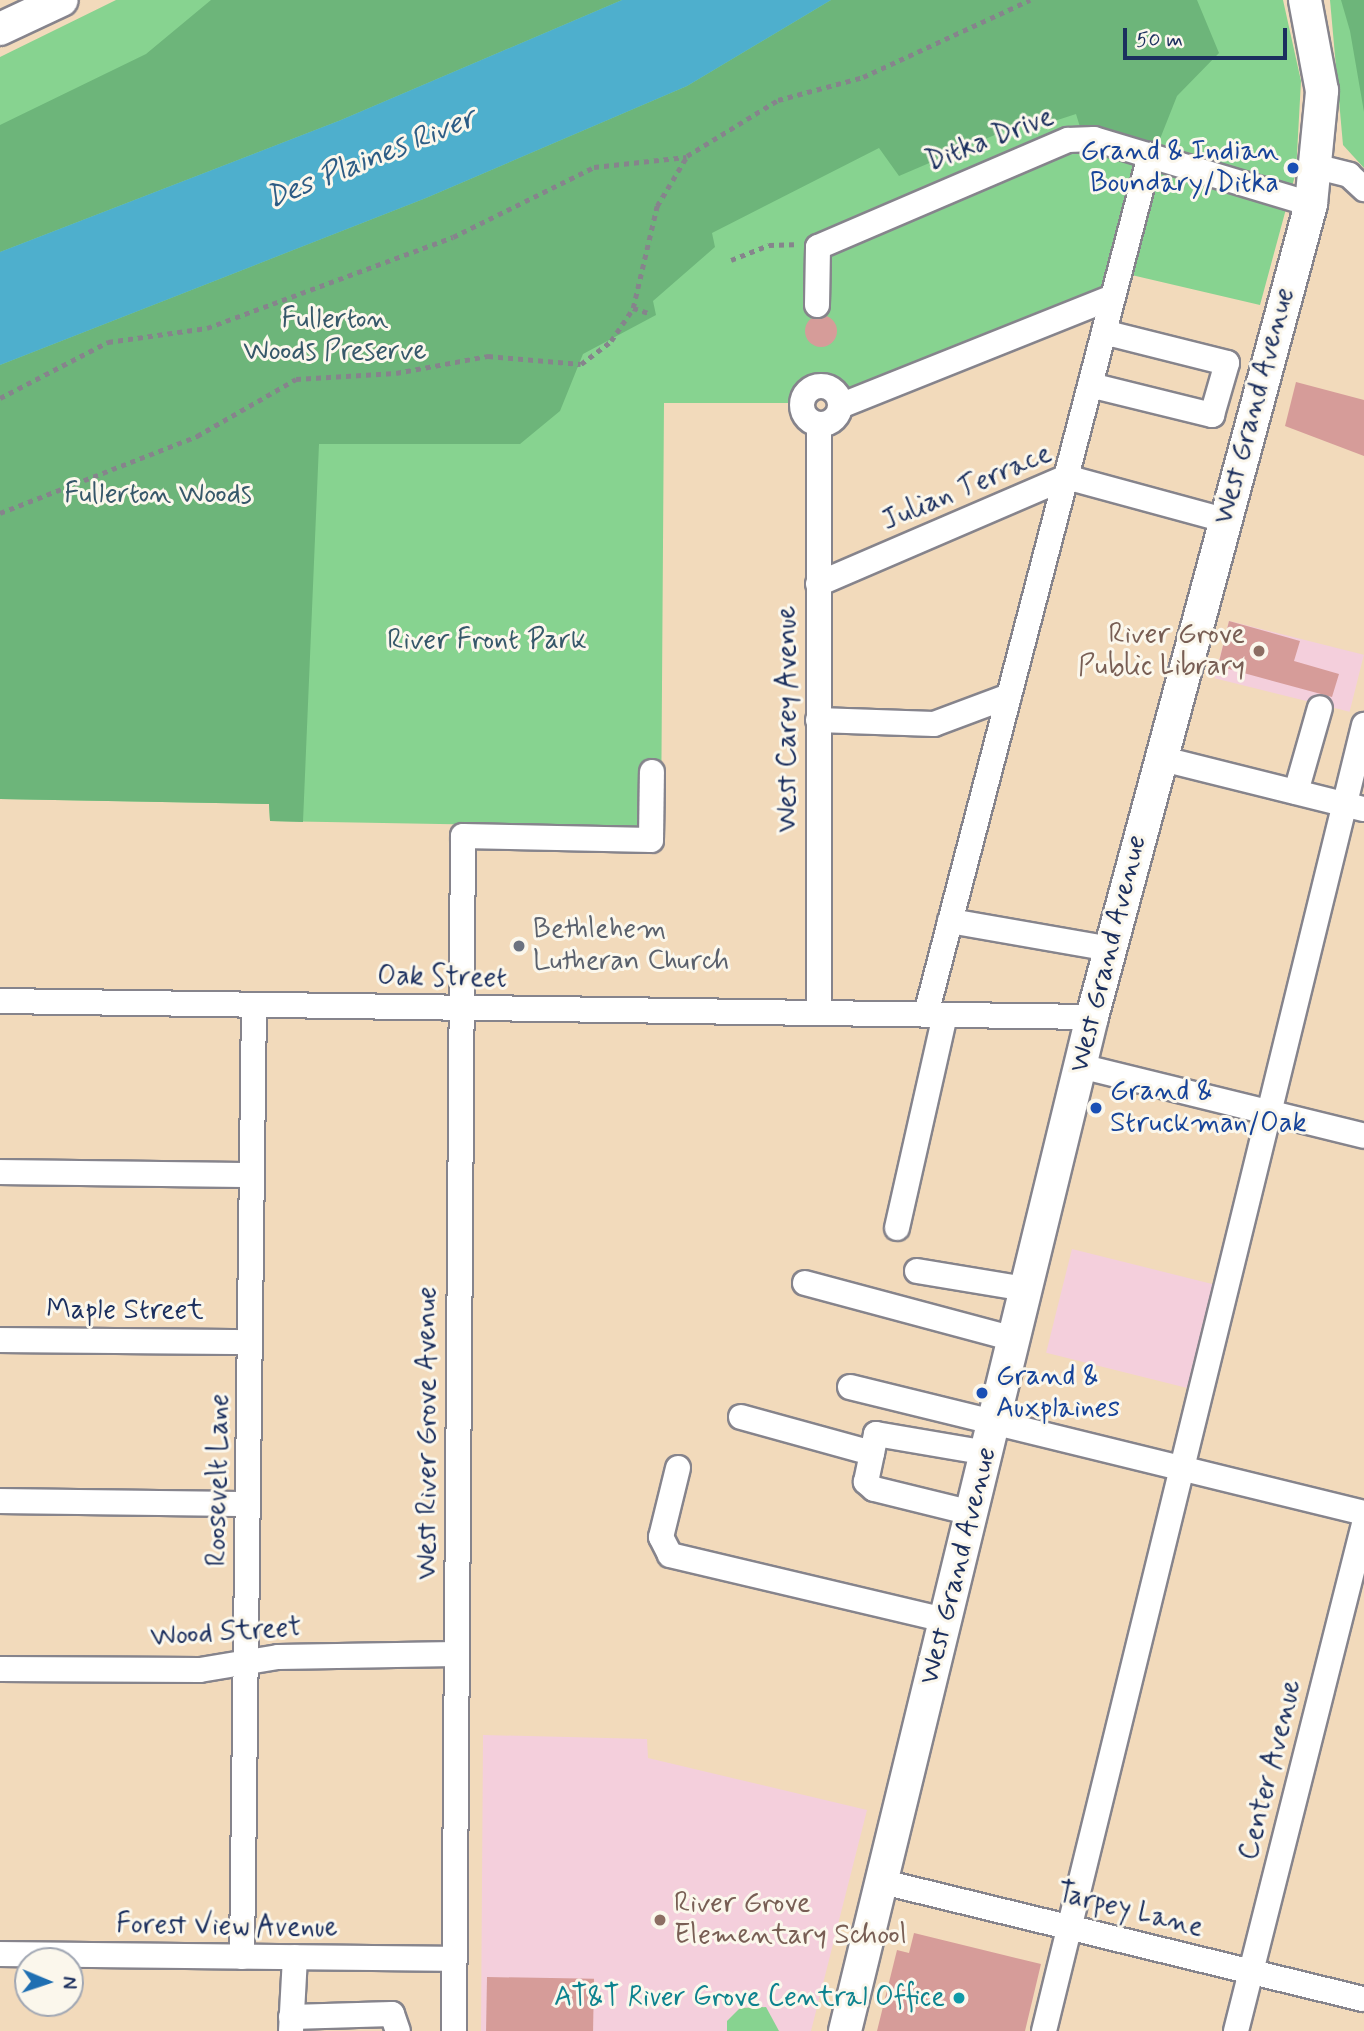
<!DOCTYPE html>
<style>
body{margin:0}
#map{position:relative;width:1364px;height:2031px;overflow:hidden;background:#f2dabb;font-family:Mynerve,sans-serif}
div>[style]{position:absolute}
.built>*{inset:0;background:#f4cfdc;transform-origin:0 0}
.green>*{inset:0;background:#87d390}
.forest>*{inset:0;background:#6db57a}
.water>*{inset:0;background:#4eafcd}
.building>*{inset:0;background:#d69c99;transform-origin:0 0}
.round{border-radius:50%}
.path>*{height:4.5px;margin-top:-2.25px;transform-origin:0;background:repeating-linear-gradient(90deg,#86848c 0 5px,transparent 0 10px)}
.roads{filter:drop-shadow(2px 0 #86848c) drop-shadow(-2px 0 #86848c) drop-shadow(0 2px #86848c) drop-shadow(0 -2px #86848c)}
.minor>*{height:24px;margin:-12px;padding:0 12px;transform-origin:12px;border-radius:12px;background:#fff}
.minor>.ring{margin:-12px;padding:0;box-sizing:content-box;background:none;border:24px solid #fff;border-radius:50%}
.major>*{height:32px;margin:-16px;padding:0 16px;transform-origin:16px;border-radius:16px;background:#fff}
.dots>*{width:19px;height:19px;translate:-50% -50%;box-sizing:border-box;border:4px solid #fbf7ec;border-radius:50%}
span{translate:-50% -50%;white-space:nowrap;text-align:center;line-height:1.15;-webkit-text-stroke:6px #fbf7ec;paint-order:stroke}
.street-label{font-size:28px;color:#1b2f5e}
.transit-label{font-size:28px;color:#164399}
.right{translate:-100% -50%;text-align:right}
.left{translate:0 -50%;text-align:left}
.park-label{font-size:28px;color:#36586a}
.education-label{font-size:28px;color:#785e54}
.worship-label{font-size:28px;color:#5b616d}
.culture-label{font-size:28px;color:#0d838f}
.water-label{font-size:30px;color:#2d5c85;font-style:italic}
.north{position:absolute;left:14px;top:1947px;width:70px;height:70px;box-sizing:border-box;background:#fbf7ec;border:2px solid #a1a7b3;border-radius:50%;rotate:92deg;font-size:19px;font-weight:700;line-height:28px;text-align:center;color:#1b2f5e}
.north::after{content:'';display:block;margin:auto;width:24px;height:32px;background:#1f6fb2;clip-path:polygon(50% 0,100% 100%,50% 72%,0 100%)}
.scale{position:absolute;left:1123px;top:28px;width:164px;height:32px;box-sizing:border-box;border:4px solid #1b2f5e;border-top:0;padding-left:9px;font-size:21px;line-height:24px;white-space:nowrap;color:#1b2f5e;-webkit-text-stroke:5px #fbf7ec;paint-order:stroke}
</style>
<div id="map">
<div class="built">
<div style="left:1229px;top:621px;width:139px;height:59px;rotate:14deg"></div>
<div style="left:1072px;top:1249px;width:163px;height:107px;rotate:14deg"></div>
<div style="clip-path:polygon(483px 1735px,647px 1739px,648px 1758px,867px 1810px,811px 2031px,481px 2031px)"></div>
</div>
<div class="green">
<div style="clip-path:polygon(116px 0,1283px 0,1301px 81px,1296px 172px,1260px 305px,1123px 273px,1103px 292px,847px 397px,840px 383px,818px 376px,800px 386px,795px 403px,664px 403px,661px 828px,270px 821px,269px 804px,0 799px,0 57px)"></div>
<div style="clip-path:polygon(1330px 0,1364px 0,1364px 168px,1343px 145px)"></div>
<div style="clip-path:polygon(766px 2007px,779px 2031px,727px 2031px,727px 2021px,740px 2008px)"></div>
</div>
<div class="forest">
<div style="clip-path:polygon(211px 0,622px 0,341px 120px,0 252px,0 125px,146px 54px)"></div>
<div style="clip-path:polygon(831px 0,1197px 0,1219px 53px,1177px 96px,1158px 144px,1080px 127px,1076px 114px,1036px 127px,1032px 119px,899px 176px,879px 148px,712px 233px,715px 247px,653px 301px,656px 315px,583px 354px,560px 411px,520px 444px,319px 444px,303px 822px,270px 821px,269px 804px,0 799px,0 365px,426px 198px,687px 86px)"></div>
<div style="clip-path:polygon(1341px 0,1364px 0,1364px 112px,1350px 31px)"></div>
</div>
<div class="water">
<div style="clip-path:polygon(622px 0,831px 0,687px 86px,426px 198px,0 365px,0 252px,341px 120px)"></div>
</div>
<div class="building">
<div class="round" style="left:805px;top:315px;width:32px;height:32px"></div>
<div style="clip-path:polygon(1296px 382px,1364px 400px,1364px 456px,1285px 426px)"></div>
<div style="clip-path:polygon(1229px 621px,1300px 641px,1294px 661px,1339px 674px,1332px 697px,1218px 666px)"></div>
<div style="clip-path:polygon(914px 1933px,1041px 1964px,1025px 2031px,877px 2031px,897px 1950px,909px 1953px)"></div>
<div style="left:487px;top:1977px;width:107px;height:54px;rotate:1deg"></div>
</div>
<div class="path">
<div style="left:731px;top:260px;width:41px;rotate:-21.5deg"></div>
<div style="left:769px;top:245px;width:25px;rotate:-2deg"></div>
<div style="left:633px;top:308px;width:16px;rotate:18deg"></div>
<div style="left:0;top:398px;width:122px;rotate:-27.4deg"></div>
<div style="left:108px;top:342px;width:100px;rotate:-8deg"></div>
<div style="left:207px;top:328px;width:262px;rotate:-20.3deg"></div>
<div style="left:453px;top:237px;width:157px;rotate:-26.4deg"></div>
<div style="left:594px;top:167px;width:93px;rotate:-6.2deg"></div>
<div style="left:0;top:513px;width:212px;rotate:-21.3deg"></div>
<div style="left:197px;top:436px;width:114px;rotate:-29.9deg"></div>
<div style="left:296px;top:379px;width:100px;rotate:-3.4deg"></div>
<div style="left:396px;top:373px;width:94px;rotate:-10.5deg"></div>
<div style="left:488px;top:356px;width:93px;rotate:4.9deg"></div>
<div style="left:581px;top:364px;width:38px;rotate:-37deg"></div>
<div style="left:611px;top:341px;width:40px;rotate:-56deg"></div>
<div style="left:633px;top:308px;width:105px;rotate:-76.8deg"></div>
<div style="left:657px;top:206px;width:58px;rotate:-59deg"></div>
<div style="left:687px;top:156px;width:107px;rotate:-31.6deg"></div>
<div style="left:778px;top:100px;width:88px;rotate:-15.1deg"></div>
<div style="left:863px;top:77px;width:184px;rotate:-24.8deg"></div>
</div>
<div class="roads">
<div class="minor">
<div style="left:1318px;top:167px;width:32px;rotate:14deg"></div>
<div style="left:1349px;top:175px;width:21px;rotate:43deg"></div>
<div style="left:817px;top:305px;width:58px;rotate:-89deg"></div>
<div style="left:818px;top:247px;width:272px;rotate:-23.2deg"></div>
<div style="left:1068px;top:140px;width:26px;rotate:-2deg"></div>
<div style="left:1094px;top:139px;width:227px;rotate:16.7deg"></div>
<div style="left:1090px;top:385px;width:126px;rotate:13.8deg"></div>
<div style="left:1212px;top:415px;width:54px;rotate:-73.9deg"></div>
<div style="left:1227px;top:363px;width:127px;rotate:-165.9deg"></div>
<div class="ring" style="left:802px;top:386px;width:14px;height:14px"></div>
<div style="left:840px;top:406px;width:294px;rotate:-21.8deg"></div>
<div style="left:819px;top:424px;width:589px;rotate:90deg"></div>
<div style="left:818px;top:584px;width:270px;rotate:-23.3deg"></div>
<div style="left:1066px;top:477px;width:164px;rotate:15.2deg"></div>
<div style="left:818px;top:720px;width:116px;rotate:2deg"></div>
<div style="left:934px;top:724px;width:80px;rotate:-20.5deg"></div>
<div style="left:1159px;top:758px;width:211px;rotate:14deg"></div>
<div style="left:1296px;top:792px;width:87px;rotate:-74.1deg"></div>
<div style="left:950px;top:921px;width:162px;rotate:9.9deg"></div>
<div style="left:0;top:1001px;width:1092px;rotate:0.84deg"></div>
<div style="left:926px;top:1014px;width:888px;rotate:-75.38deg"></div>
<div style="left:1080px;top:1066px;width:292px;rotate:13.8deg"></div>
<div style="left:0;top:1172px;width:252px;rotate:0.7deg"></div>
<div style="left:897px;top:1228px;width:218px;rotate:-77.3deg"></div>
<div style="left:917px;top:1271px;width:110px;rotate:9.4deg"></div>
<div style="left:805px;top:1283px;width:216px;rotate:15deg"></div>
<div style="left:0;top:1340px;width:250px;rotate:0.5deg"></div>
<div style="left:850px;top:1387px;width:529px;rotate:13.77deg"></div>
<div style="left:741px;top:1417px;width:136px;rotate:15.4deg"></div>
<div style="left:678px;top:1468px;width:71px;rotate:103.8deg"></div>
<div style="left:661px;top:1537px;width:20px;rotate:63deg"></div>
<div style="left:670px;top:1555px;width:284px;rotate:13.3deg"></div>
<div style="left:0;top:1501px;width:248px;rotate:0.7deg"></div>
<div style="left:972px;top:1513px;width:101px;rotate:-166.2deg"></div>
<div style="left:874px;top:1489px;width:11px;rotate:-139deg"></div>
<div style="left:866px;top:1482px;width:49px;rotate:-78.2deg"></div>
<div style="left:876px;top:1434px;width:113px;rotate:9.7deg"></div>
<div style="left:0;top:1669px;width:200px;rotate:0.3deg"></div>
<div style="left:200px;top:1670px;width:79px;rotate:-9.5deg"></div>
<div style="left:278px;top:1657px;width:178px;rotate:-1deg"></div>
<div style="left:883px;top:1882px;width:495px;rotate:13.7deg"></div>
<div style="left:0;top:1954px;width:454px;rotate:0.6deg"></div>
<div style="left:242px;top:1957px;width:952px;rotate:-89.28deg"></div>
<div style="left:291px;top:2017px;width:101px;rotate:-1.7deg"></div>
<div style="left:392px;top:2014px;width:18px;rotate:71deg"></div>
<div style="left:291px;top:2031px;width:74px;rotate:-86.9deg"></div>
<div style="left:454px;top:2031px;width:1195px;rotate:-89.57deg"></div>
<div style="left:463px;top:836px;width:188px;rotate:1.2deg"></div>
<div style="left:651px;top:840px;width:68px;rotate:-89.2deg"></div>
<div style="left:1044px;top:2031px;width:1345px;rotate:-76.23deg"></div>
<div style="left:1236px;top:2031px;width:523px;rotate:-75.83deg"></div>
</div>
<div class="major">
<div style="left:0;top:29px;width:68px;rotate:-25.1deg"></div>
<div style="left:845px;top:2031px;width:1044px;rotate:-76.31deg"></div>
<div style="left:1092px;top:1017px;width:842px;rotate:-74.92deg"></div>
<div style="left:1311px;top:204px;width:114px;rotate:-84.4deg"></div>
<div style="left:1322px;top:91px;width:93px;rotate:-100.6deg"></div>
</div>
</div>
<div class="dots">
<div style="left:1293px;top:168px;background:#1a4fb4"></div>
<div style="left:1259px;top:651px;background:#8d6e63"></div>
<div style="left:519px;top:946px;background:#6b7280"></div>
<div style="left:1096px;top:1108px;background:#1a4fb4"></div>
<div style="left:982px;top:1393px;background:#1a4fb4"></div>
<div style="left:660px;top:1920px;background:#8d6e63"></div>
<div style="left:959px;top:1998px;background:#0f9aa8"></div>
</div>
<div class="street-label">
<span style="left:990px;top:140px;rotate:-21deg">Ditka Drive</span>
<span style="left:1255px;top:406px;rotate:-75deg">West Grand Avenue</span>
<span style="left:967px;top:488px;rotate:-23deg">Julian Terrace</span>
<span style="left:788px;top:719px;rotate:-90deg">West Carey Avenue</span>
<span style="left:1109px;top:954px;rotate:-76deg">West Grand Avenue</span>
<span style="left:442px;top:978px;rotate:1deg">Oak Street</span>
<span style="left:125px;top:1311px">Maple Street</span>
<span style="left:428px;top:1433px;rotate:-90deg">West River Grove Avenue</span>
<span style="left:219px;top:1480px;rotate:-89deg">Roosevelt Lane</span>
<span style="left:959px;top:1566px;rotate:-76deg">West Grand Avenue</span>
<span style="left:226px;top:1633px;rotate:-4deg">Wood Street</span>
<span style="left:1271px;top:1770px;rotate:-76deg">Center Avenue</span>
<span style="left:1130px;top:1911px;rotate:14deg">Tarpey Lane</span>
<span style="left:227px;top:1927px;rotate:1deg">Forest View Avenue</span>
</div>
<div class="transit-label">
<span class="right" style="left:1279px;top:168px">Grand &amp; Indian<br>Boundary/Ditka</span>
<span class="left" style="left:1110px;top:1108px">Grand &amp;<br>Struckman/Oak</span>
<span class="left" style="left:996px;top:1393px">Grand &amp;<br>Auxplaines</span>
</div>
<div class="park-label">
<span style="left:335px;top:336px">Fullerton<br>Woods Preserve</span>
<span style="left:158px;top:495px">Fullerton Woods</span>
<span style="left:487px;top:641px">River Front Park</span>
</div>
<div class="education-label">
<span class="right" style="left:1245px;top:651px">River Grove<br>Public Library</span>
<span class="left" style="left:674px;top:1920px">River Grove<br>Elementary School</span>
</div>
<div class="worship-label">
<span class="left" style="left:533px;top:946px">Bethlehem<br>Lutheran Church</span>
</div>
<div class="culture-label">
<span class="right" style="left:945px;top:1998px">AT&amp;T River Grove Central Office</span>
</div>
<div class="water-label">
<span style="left:371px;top:159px;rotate:-22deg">Des Plaines River</span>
</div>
<div class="north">N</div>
<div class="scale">50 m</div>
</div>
